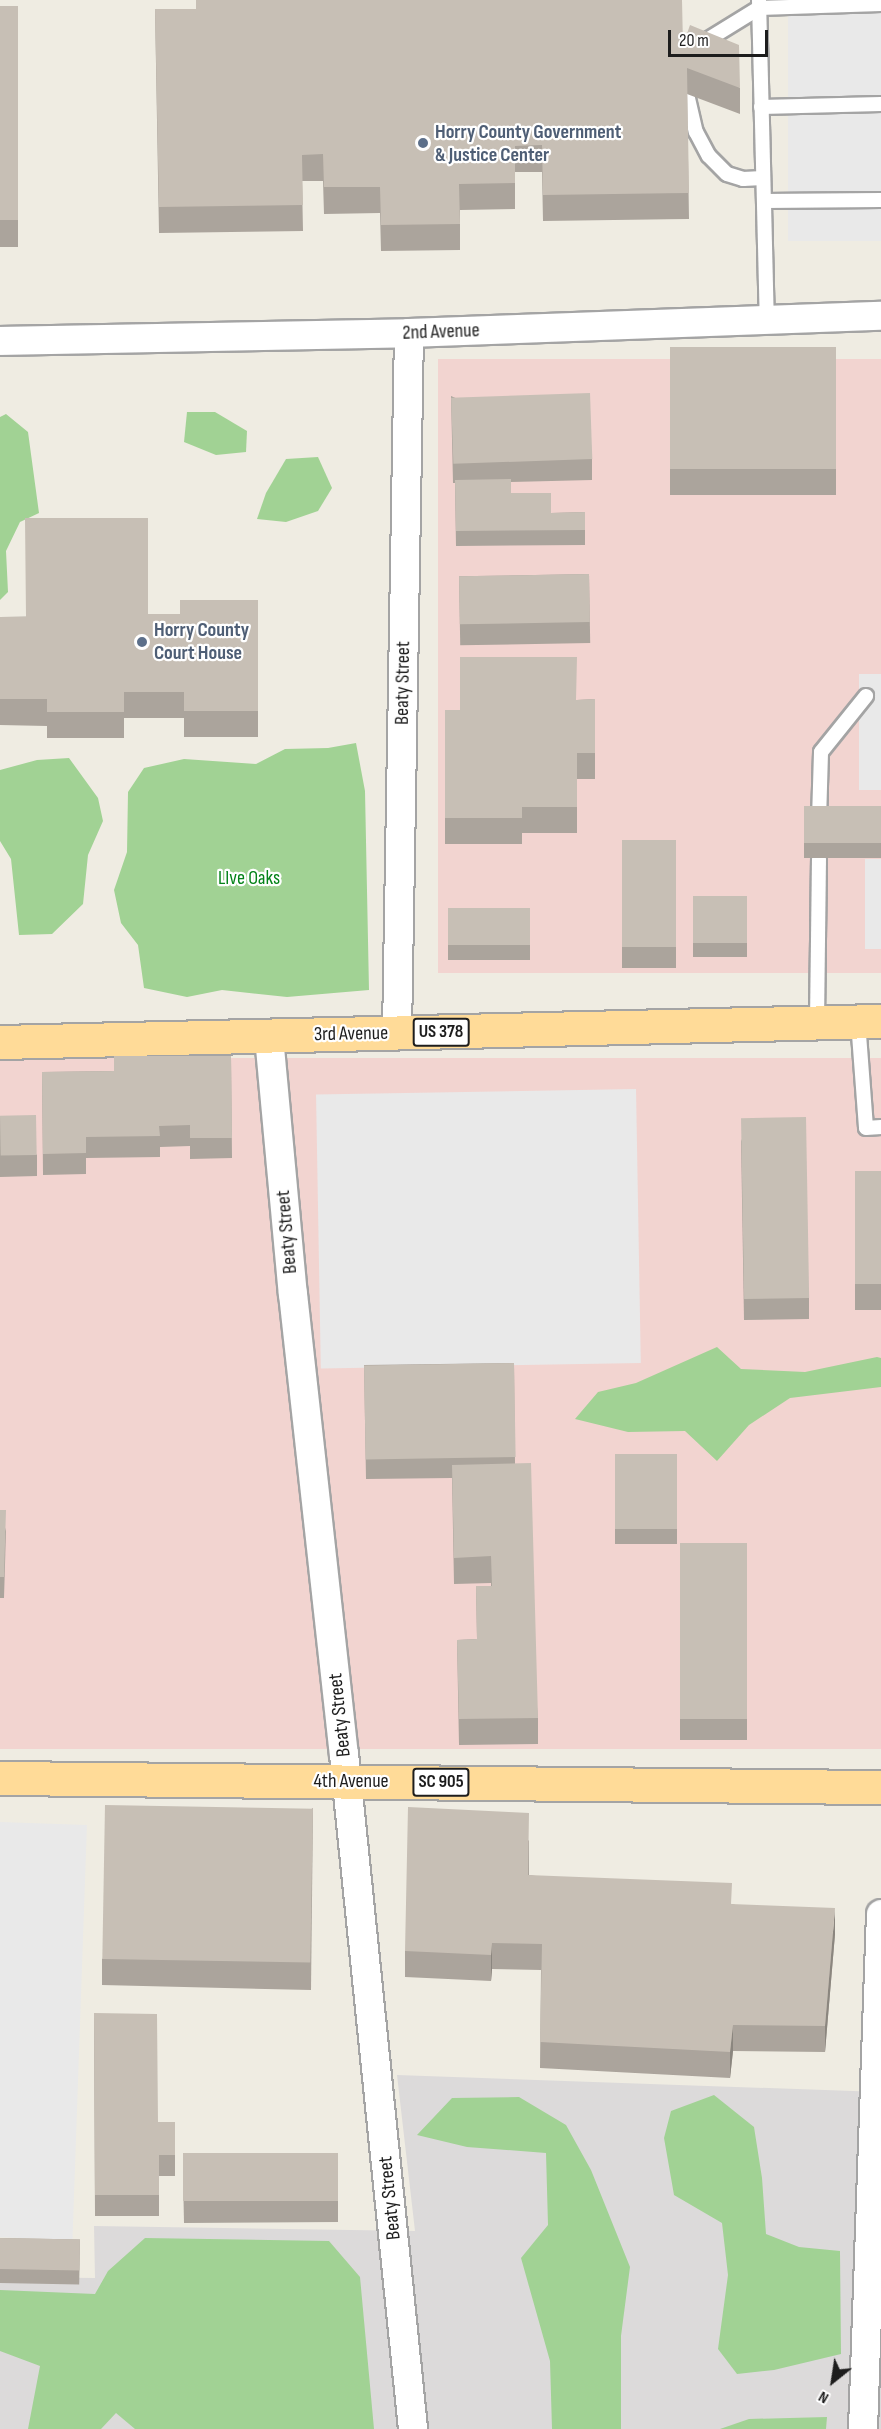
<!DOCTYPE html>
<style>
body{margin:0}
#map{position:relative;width:881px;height:2429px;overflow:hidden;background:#efece2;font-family:"Sofia Sans Condensed",sans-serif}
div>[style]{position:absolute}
.residential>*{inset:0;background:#dcdada}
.commercial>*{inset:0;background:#f2d4d0;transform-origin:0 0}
.forest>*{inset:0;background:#a1d294}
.parking>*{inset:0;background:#e9e9e9;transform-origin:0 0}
.roads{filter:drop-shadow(2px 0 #a4a4a4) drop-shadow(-2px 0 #a4a4a4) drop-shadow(0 2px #a4a4a4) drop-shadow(0 -2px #a4a4a4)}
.lane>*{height:14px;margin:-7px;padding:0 7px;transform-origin:7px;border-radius:7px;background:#fff}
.street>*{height:28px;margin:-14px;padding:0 14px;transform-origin:14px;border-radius:14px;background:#fff}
.primary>*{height:33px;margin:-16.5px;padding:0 16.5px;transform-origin:16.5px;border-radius:16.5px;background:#ffdb98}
.wall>*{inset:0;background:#aba49c;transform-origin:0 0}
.shaded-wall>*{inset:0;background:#8b867f}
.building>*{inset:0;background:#c7bfb5;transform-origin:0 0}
.dots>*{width:16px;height:16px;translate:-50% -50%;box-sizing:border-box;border:3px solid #fff;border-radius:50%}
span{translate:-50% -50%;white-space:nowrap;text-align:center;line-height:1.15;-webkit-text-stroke:4.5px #fff;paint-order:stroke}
.shield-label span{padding:2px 4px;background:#fff;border:2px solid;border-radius:4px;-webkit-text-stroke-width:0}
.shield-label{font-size:18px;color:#1d1d1d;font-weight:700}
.service-label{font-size:20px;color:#4e5e75;font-weight:700}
.left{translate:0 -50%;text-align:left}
.street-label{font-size:20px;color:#1d1d1d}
.park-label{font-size:20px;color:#048318}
.north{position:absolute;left:803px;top:2351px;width:60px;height:60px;-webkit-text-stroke:4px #fff;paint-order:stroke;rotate:210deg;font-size:16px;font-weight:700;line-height:24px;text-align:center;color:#1d1d1d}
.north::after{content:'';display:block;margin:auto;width:21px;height:27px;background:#1d1d1d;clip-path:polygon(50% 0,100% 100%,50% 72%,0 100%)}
.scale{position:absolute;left:668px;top:30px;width:100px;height:27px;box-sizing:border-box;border:3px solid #1d1d1d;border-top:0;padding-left:8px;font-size:18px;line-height:21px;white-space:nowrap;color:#1d1d1d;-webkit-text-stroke:4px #fff;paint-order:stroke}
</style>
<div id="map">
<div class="residential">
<div style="clip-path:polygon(397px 2075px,881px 2092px,881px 2429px,0 2429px,0 2277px,95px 2278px,94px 2226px,415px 2231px)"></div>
</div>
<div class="commercial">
<div style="left:881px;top:359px;width:614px;height:443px;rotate:90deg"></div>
<div style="left:881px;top:1058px;width:691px;height:881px;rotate:90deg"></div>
</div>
<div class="forest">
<div style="clip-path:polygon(187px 412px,215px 412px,247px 431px,246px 452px,216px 455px,184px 442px)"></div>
<div style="clip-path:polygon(6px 414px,28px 432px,39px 513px,20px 522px,6px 551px,8px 592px,0 600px,0 417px)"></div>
<div style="clip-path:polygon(318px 457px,332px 488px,318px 511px,286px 522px,257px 519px,266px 493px,286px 459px)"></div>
<div style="clip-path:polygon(356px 743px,365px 791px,369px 990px,287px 997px,222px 990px,187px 997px,144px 988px,138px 945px,121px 923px,114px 890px,127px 852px,128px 792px,144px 768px,184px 759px,256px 764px,285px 749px,328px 748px)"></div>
<div style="clip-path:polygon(69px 758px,98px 798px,103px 821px,88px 855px,83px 904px,52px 934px,19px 935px,11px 859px,0 841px,0 770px,37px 760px)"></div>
<div style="clip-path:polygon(717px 1347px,741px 1369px,805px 1372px,877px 1357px,881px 1358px,881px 1387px,790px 1398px,749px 1425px,717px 1461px,685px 1431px,628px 1432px,575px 1419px,598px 1392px,636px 1383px)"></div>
<div style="clip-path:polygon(714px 2095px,754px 2127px,762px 2178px,766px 2234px,799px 2247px,840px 2251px,841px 2354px,774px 2370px,737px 2374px,718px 2349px,728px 2275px,722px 2223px,674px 2195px,664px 2138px,671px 2111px)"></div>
<div style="clip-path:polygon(519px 2097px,566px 2125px,591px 2170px,630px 2267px,621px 2336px,621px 2429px,552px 2429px,550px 2361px,521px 2258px,548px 2225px,546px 2153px,467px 2147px,417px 2135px,452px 2098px)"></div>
<div style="clip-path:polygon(145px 2238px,329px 2241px,360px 2277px,374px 2429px,135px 2429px,116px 2413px,101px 2429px,28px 2429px,40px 2366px,0 2351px,0 2290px,95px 2294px,108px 2271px)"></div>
<div style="clip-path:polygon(827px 2417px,826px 2429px,720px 2429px,749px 2419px)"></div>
</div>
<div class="parking">
<div style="left:788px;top:0;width:93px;height:241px"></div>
<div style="left:859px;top:674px;width:22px;height:116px"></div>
<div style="left:881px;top:859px;width:90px;height:16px;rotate:90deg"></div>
<div style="left:636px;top:1089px;width:274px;height:320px;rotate:89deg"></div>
<div style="left:0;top:1822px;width:87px;height:415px;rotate:2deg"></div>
</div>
<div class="roads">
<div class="lane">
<div style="left:759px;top:0;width:320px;rotate:88.6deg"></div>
<div style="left:699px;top:45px;width:70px;rotate:-31.7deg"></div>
<div style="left:759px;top:8px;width:122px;rotate:-1.9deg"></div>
<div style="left:687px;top:94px;width:39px;rotate:77deg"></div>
<div style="left:696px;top:132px;width:27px;rotate:62deg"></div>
<div style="left:709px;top:156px;width:25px;rotate:45deg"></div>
<div style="left:727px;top:174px;width:17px;rotate:17deg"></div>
<div style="left:743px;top:179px;width:20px;rotate:-3deg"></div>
<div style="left:761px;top:107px;width:120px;rotate:-1.4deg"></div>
<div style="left:764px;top:201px;width:117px;rotate:-0.5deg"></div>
<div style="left:819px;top:820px;width:68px;rotate:-88.3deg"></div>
<div style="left:821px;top:752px;width:72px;rotate:-51.2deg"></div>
<div style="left:858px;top:1021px;width:107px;rotate:85.7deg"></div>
<div style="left:866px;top:1128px;width:15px;rotate:-4deg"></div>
<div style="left:817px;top:1022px;width:163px;rotate:-89.3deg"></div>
</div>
<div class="street">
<div style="left:0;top:341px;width:409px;rotate:-1.1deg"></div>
<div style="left:409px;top:333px;width:472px;rotate:-2.1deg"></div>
<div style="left:397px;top:1033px;width:700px;rotate:-89.02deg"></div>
<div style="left:269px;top:1037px;width:258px;rotate:84.7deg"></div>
<div style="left:293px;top:1294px;width:463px;rotate:83.7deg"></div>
<div style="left:344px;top:1754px;width:679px;rotate:84.16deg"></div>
<div style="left:863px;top:2429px;width:515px;rotate:-88deg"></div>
</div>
<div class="primary">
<div style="left:0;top:1042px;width:881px;rotate:-1.37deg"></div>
<div style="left:0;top:1778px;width:881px;rotate:0.59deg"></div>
</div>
</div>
<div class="wall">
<div style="left:0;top:6px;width:18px;height:241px"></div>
<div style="clip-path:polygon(155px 9px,683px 45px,740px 88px,740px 114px,687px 94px,689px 219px,543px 221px,542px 172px,515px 172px,515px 209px,460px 210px,460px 250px,381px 251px,380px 213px,324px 214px,323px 181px,302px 181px,303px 231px,159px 233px)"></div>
<div style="left:836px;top:347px;width:148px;height:166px;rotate:90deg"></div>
<div style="clip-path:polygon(451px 396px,592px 459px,592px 480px,511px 482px,511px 493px,551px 513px,585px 512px,585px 545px,456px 546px,455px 483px,453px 483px)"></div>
<div style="left:589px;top:574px;width:69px;height:130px;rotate:89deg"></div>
<div style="clip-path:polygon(258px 600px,258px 737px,184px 737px,184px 718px,124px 718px,124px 738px,47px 738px,47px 726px,0 725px,0 617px,180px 614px)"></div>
<div style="clip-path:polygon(595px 699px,595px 779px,577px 779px,577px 833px,522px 833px,522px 844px,445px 844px,445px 710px,460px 710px,577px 700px)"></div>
<div style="left:881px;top:806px;width:52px;height:77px;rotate:90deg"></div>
<div style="left:622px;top:840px;width:54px;height:128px"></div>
<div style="left:693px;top:896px;width:54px;height:61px"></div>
<div style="left:448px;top:908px;width:82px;height:52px"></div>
<div style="clip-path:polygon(231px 1056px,232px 1158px,190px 1159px,190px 1146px,160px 1147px,160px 1157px,86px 1158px,86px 1174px,43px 1175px,42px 1072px,114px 1071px)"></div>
<div style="clip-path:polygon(0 1116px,37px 1155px,37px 1176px,0 1177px)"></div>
<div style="clip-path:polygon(741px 1139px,809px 1298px,809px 1319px,744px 1320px)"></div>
<div style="left:855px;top:1171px;width:26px;height:139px"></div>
<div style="clip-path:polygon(514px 1363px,515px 1463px,538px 1718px,538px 1744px,459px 1745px,457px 1640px,477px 1639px,476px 1586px,491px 1586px,491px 1583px,454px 1584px,452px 1478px,366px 1479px,364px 1365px)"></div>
<div style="left:615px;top:1454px;width:62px;height:90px"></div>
<div style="clip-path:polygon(0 1510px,6px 1531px,4px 1598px,0 1598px)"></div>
<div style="left:680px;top:1543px;width:67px;height:197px"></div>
<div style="clip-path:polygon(313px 1808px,311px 1990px,102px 1985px,102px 1959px)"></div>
<div style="clip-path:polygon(529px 1840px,529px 1875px,732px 1904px,835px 1934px,825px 2052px,733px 2051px,730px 2078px,540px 2068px,541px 1970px,492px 1969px,491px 1981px,405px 1977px,405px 1951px)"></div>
<div style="clip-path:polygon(94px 2013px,175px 2155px,175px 2176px,159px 2176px,159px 2216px,95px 2216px)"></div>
<div style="clip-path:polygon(338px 2153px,338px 2222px,184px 2223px,183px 2175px)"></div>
<div style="left:0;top:2238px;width:80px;height:45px;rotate:1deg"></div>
</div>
<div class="shaded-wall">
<div style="clip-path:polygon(835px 1908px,835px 1934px,825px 2052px,825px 2026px)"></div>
<div style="clip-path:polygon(492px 1943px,492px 1969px,491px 1981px,491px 1955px)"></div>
<div style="clip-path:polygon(733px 2025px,733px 2051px,730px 2078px,730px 2052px)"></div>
</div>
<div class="building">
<div style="clip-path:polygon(196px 0,682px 0,683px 45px,690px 25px,739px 45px,740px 88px,687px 68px,689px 193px,543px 195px,542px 145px,515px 146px,515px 183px,459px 184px,460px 224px,381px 225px,380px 187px,324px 187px,323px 154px,302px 155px,303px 205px,159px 207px,155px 9px,196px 9px)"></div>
<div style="left:0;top:6px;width:18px;height:214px"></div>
<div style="left:836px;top:347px;width:122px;height:166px;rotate:90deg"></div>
<div style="left:590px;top:393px;width:66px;height:139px;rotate:88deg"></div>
<div style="clip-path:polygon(511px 479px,511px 493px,551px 493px,551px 513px,585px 512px,585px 530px,456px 531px,455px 480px)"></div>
<div style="clip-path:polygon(25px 518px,148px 518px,148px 614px,180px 614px,180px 600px,258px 600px,258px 711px,184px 711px,184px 692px,124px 692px,124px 712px,47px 712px,47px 699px,0 699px,0 617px,26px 617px)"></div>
<div style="left:589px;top:574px;width:48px;height:130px;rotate:89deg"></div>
<div style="clip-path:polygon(460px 657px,577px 657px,576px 700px,595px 699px,595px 753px,577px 753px,577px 807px,522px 807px,522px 818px,445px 818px,445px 710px,460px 710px)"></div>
<div style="left:881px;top:806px;width:37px;height:77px;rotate:90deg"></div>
<div style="left:622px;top:840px;width:54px;height:107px"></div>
<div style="left:693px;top:896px;width:54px;height:47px"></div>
<div style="left:448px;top:908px;width:82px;height:37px"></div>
<div style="clip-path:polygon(114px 1056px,231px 1056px,232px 1138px,190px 1138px,190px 1125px,159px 1126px,160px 1136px,86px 1137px,86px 1153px,43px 1154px,42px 1072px,114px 1071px)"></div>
<div style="left:36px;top:1115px;width:40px;height:36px;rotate:89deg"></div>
<div style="left:806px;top:1117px;width:181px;height:65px;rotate:89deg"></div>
<div style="left:855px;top:1171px;width:26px;height:113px"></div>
<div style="left:514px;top:1363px;width:94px;height:150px;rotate:89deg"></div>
<div style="left:615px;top:1454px;width:62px;height:75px"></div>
<div style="clip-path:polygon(531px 1463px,538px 1718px,459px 1719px,457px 1640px,477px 1639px,476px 1586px,492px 1586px,491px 1556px,454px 1558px,452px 1465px)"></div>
<div style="clip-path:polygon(0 1510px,6px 1510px,4px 1577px,0 1577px)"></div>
<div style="left:680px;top:1543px;width:67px;height:176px"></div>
<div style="left:105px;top:1805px;width:208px;height:154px;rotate:1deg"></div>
<div style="clip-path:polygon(408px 1807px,529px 1813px,528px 1875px,732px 1883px,731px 1904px,835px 1908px,825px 2026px,733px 2025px,730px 2052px,540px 2042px,542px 1944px,492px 1943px,491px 1955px,405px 1951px)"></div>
<div style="clip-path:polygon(94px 2013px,157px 2014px,158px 2122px,175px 2122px,175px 2155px,159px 2155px,159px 2195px,95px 2195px)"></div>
<div style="left:338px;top:2153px;width:48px;height:155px;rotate:90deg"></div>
<div style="left:0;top:2238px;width:80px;height:31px;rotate:1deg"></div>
</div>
<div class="dots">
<div style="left:423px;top:143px;background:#5c6f8a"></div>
<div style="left:142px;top:642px;background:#5c6f8a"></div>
</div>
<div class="shield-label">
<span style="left:441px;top:1032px">US 378</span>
<span style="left:441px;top:1782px">SC 905</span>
</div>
<div class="service-label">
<span class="left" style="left:435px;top:144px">Horry County Government<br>&amp; Justice Center</span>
<span class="left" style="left:154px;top:642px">Horry County<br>Court House</span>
</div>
<div class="street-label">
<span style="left:441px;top:332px;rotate:-2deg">2nd Avenue</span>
<span style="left:403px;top:683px;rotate:-89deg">Beaty Street</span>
<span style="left:351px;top:1034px;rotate:-1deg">3rd Avenue</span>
<span style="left:287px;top:1232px;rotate:-95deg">Beaty Street</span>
<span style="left:340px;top:1715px;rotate:-96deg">Beaty Street</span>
<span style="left:351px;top:1781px">4th Avenue</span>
<span style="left:390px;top:2198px;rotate:-96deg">Beaty Street</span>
</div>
<div class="park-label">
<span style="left:249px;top:878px">LIve Oaks</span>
</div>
<div class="north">N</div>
<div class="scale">20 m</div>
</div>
